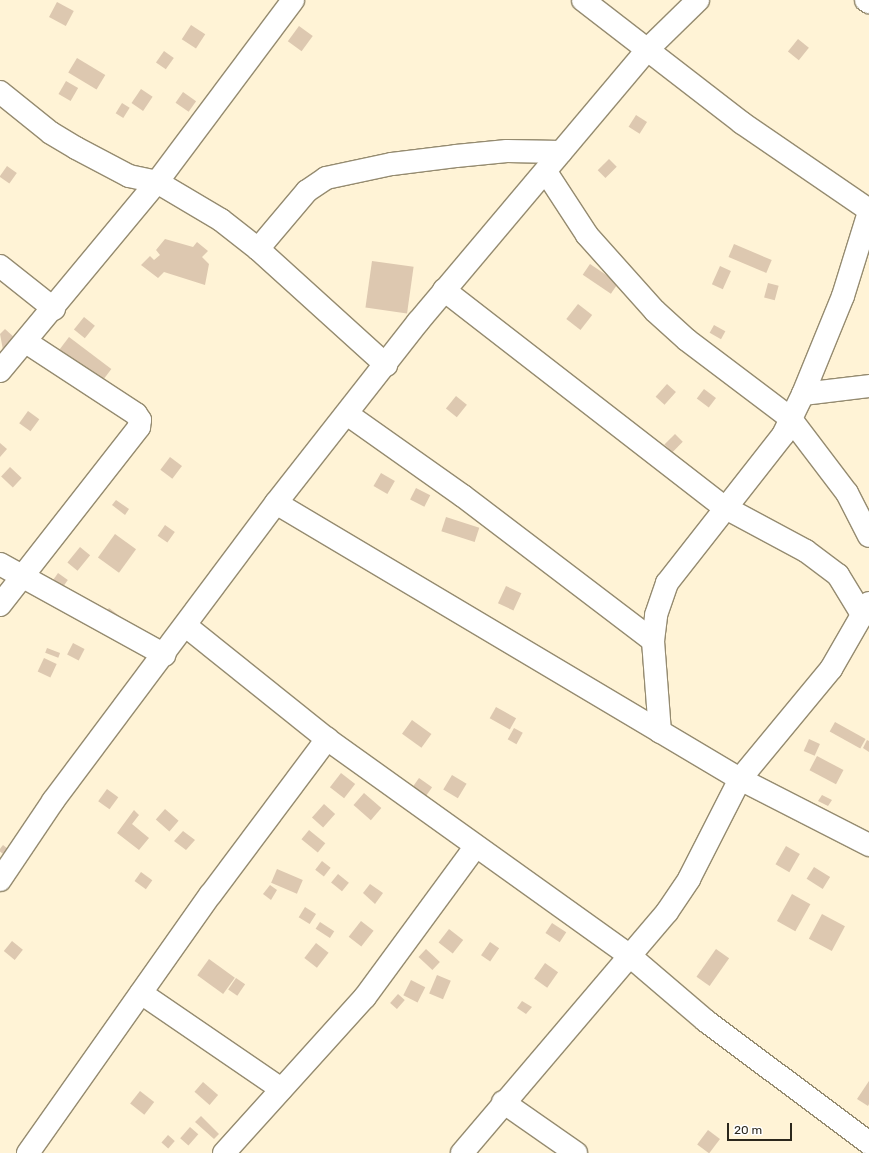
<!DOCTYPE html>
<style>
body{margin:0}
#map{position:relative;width:869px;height:1153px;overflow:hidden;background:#fff3d6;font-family:Rubik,sans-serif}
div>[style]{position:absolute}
.building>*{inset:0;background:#ddc8b0;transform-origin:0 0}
.roads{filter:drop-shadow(1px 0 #958b70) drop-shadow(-1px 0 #958b70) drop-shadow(0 1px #958b70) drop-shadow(0 -1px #958b70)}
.street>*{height:22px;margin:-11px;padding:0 11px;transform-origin:11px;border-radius:11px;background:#fff}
span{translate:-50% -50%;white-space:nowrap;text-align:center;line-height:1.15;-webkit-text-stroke:3px #fff;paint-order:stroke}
.scale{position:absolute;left:727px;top:1123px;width:65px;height:18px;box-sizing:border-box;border:2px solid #2b271c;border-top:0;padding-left:5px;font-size:12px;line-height:14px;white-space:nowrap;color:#2b271c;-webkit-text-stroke:3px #fff;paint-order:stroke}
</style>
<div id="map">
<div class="building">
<div style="left:57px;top:2px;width:19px;height:17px;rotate:28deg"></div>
<div style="left:191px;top:25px;width:17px;height:17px;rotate:33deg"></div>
<div style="left:299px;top:26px;width:17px;height:19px;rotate:36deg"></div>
<div style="left:798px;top:39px;width:14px;height:16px;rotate:39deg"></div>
<div style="left:164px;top:51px;width:12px;height:14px;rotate:35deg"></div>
<div style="left:77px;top:58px;width:33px;height:17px;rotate:31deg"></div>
<div style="left:66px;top:81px;width:14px;height:15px;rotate:30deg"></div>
<div style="left:141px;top:89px;width:14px;height:17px;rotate:34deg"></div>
<div style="left:183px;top:92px;width:16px;height:13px;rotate:35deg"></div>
<div style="left:122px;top:103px;width:9px;height:12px;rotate:32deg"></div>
<div style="left:636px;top:115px;width:13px;height:14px;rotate:32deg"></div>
<div style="left:609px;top:159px;width:11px;height:16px;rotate:45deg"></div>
<div style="left:7px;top:166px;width:12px;height:13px;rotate:35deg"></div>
<div style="clip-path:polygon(165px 239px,193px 247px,197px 242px,208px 251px,202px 257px,209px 264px,205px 285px,164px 272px,158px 278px,141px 265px,150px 256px,154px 260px,160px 255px,156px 250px)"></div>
<div style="left:734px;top:244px;width:41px;height:14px;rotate:23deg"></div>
<div style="left:372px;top:261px;width:42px;height:47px;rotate:8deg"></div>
<div style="left:590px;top:264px;width:34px;height:13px;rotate:34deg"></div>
<div style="left:720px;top:266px;width:12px;height:20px;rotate:24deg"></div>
<div style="left:768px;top:283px;width:11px;height:15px;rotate:15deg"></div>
<div style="left:578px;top:304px;width:18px;height:19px;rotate:38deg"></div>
<div style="left:84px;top:317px;width:14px;height:16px;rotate:39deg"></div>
<div style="left:714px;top:325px;width:13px;height:9px;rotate:29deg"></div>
<div style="clip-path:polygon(5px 329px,15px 338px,3px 350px,0 334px)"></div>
<div style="left:69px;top:337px;width:53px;height:16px;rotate:37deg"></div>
<div style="left:667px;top:384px;width:12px;height:17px;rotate:42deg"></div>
<div style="left:704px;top:389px;width:15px;height:12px;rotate:37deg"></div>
<div style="left:456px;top:396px;width:14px;height:16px;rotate:39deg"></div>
<div style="left:28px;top:411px;width:14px;height:15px;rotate:36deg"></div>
<div style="left:675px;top:434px;width:11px;height:15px;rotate:45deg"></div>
<div style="clip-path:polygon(0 443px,7px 449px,0 457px)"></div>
<div style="left:170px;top:457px;width:15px;height:16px;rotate:37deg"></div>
<div style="left:10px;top:467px;width:16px;height:13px;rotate:43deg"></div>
<div style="left:381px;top:473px;width:16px;height:15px;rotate:30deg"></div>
<div style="left:416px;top:488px;width:16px;height:13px;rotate:27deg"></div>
<div style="clip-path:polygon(116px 500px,129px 509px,125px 515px,112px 505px)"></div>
<div style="left:446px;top:517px;width:35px;height:15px;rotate:18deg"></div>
<div style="left:165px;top:525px;width:12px;height:13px;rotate:35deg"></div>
<div style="left:115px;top:534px;width:26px;height:29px;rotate:36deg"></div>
<div style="left:80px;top:547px;width:13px;height:20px;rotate:39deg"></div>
<div style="left:58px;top:573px;width:12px;height:13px;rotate:35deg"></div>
<div style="left:506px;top:586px;width:17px;height:19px;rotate:25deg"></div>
<div style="left:109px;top:608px;width:16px;height:9px;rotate:38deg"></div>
<div style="left:73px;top:643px;width:13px;height:13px;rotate:27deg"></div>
<div style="left:47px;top:648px;width:14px;height:5px;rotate:21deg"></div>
<div style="left:44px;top:658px;width:14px;height:15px;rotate:25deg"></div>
<div style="left:496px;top:707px;width:23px;height:13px;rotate:29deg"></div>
<div style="left:412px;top:720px;width:24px;height:17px;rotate:36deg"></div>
<div style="left:835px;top:722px;width:35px;height:11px;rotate:29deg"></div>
<div style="left:514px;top:728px;width:10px;height:13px;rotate:29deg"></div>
<div style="left:809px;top:739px;width:12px;height:13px;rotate:24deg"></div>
<div style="clip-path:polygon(867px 740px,869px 741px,869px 752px,863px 748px)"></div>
<div style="left:817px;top:756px;width:30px;height:16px;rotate:28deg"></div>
<div style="left:341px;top:773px;width:18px;height:18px;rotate:38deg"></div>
<div style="left:452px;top:775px;width:17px;height:17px;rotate:31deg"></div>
<div style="left:419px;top:778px;width:16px;height:12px;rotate:35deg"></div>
<div style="left:107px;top:789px;width:14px;height:15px;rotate:36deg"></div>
<div style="left:364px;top:793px;width:23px;height:16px;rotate:41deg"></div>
<div style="clip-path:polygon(822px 795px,832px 800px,828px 806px,818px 801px)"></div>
<div style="left:324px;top:804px;width:15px;height:18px;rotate:42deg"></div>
<div style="left:165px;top:809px;width:18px;height:14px;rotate:41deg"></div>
<div style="clip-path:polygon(134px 810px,139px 815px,132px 824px,149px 838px,139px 850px,117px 833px)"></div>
<div style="left:309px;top:830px;width:21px;height:12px;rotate:39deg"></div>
<div style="clip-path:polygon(183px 831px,195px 840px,186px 850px,174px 841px)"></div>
<div style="left:3px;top:845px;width:14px;height:7px;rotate:39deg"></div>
<div style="left:786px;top:846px;width:16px;height:21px;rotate:30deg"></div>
<div style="left:322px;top:861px;width:11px;height:11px;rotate:38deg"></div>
<div style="left:814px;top:867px;width:19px;height:14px;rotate:32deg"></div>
<div style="left:277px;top:869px;width:28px;height:15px;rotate:23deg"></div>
<div style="left:141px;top:872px;width:14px;height:11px;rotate:36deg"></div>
<div style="left:338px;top:874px;width:14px;height:11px;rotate:39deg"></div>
<div style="clip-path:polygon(370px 884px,383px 893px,375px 904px,363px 893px)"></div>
<div style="clip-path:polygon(270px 885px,277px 890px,271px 900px,263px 894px)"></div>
<div style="left:792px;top:894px;width:21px;height:31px;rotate:29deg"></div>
<div style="left:305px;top:907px;width:13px;height:12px;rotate:32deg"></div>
<div style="left:822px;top:914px;width:26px;height:28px;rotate:28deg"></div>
<div style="left:361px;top:921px;width:16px;height:20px;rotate:38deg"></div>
<div style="left:320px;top:922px;width:17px;height:8px;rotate:33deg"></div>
<div style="left:552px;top:923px;width:17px;height:12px;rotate:33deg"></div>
<div style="left:449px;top:929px;width:18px;height:17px;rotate:38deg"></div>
<div style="left:12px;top:941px;width:14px;height:13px;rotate:39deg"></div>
<div style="left:490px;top:942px;width:11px;height:16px;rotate:34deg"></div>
<div style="left:316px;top:943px;width:16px;height:19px;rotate:38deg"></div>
<div style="left:426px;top:949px;width:19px;height:11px;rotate:43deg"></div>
<div style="left:716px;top:949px;width:16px;height:34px;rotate:35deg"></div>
<div style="left:209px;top:959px;width:32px;height:20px;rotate:36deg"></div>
<div style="left:545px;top:963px;width:16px;height:19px;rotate:35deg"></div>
<div style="left:437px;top:975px;width:15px;height:20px;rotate:23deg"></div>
<div style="left:236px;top:978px;width:11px;height:14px;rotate:34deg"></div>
<div style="left:411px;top:980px;width:16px;height:17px;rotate:27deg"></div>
<div style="left:398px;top:994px;width:9px;height:12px;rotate:41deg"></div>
<div style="clip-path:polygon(522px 1001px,532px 1007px,526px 1014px,517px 1008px)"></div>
<div style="clip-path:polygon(869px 1081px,869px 1104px,868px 1106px,857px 1099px)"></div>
<div style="left:203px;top:1082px;width:20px;height:13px;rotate:41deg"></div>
<div style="left:140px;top:1091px;width:18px;height:16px;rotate:38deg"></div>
<div style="clip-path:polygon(201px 1116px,219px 1134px,214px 1139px,195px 1122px)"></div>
<div style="left:190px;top:1127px;width:11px;height:15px;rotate:41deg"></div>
<div style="left:708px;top:1130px;width:15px;height:18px;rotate:37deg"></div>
<div style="left:168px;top:1135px;width:9px;height:10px;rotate:41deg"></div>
</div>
<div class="roads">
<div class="street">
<div style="left:583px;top:0;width:201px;rotate:37.7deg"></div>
<div style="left:742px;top:123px;width:154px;rotate:34.4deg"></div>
<div style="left:866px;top:0;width:4px;rotate:34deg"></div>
<div style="left:0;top:92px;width:65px;rotate:38.8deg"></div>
<div style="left:51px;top:133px;width:29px;rotate:31deg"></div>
<div style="left:76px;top:148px;width:60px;rotate:27.8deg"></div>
<div style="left:129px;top:176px;width:29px;rotate:12deg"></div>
<div style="left:157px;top:182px;width:74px;rotate:30.7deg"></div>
<div style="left:221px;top:220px;width:47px;rotate:38.1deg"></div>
<div style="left:258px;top:249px;width:173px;rotate:42.2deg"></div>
<div style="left:546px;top:172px;width:75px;rotate:56.9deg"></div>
<div style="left:587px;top:235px;width:102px;rotate:48.2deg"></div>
<div style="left:655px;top:311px;width:43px;rotate:42.2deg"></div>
<div style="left:687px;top:340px;width:129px;rotate:37.1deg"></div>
<div style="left:790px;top:418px;width:94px;rotate:52.8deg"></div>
<div style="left:847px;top:493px;width:48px;rotate:62.9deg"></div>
<div style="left:258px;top:249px;width:76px;rotate:-49.8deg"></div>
<div style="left:307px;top:191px;width:23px;rotate:-34deg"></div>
<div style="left:326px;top:178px;width:67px;rotate:-12deg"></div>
<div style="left:392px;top:164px;width:64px;rotate:-7.1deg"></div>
<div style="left:456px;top:156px;width:51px;rotate:-5.6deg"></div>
<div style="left:507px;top:151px;width:54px;rotate:1.1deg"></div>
<div style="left:0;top:266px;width:69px;rotate:38.5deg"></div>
<div style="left:444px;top:290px;width:354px;rotate:37.8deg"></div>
<div style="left:724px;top:507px;width:93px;rotate:28.2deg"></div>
<div style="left:806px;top:551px;width:40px;rotate:37deg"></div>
<div style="left:838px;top:575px;width:48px;rotate:58.6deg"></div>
<div style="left:0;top:371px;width:246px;rotate:-50.3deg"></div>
<div style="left:157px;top:182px;width:227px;rotate:-53.2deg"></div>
<div style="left:803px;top:394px;width:66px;rotate:-6.9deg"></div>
<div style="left:347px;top:414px;width:142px;rotate:35.3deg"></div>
<div style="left:463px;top:496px;width:239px;rotate:37.3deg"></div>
<div style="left:276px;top:503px;width:540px;rotate:30.75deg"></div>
<div style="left:740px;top:779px;width:145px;rotate:27.1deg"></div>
<div style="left:0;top:564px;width:188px;rotate:28.9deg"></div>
<div style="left:0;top:605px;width:226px;rotate:-52deg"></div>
<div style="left:139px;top:427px;width:7px;rotate:-82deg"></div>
<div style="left:140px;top:420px;width:7px;rotate:-124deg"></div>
<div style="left:136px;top:414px;width:131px;rotate:-146.8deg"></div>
<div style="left:186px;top:626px;width:181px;rotate:38.7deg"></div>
<div style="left:327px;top:739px;width:373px;rotate:35.6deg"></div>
<div style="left:630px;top:956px;width:100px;rotate:40.5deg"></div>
<div style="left:706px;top:1021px;width:204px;rotate:36.8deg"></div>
<div style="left:660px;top:732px;width:91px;rotate:-94.4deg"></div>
<div style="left:653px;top:641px;width:26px;rotate:-83deg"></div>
<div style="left:656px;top:615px;width:34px;rotate:-71deg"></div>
<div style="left:667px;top:583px;width:188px;rotate:-51.9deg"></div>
<div style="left:783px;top:435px;width:46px;rotate:-64deg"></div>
<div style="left:803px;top:394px;width:106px;rotate:-67.8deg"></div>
<div style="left:843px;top:296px;width:88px;rotate:-72.8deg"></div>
<div style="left:0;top:880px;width:95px;rotate:-56.1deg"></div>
<div style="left:53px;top:801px;width:372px;rotate:-53.2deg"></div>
<div style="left:276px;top:503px;width:230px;rotate:-51.9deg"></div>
<div style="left:418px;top:322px;width:357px;rotate:-49.9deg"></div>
<div style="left:648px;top:49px;width:70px;rotate:-44.4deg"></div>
<div style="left:141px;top:993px;width:170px;rotate:34.4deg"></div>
<div style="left:503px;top:1102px;width:89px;rotate:34.9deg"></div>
<div style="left:28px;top:1153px;width:317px;rotate:-54.8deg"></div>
<div style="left:211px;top:894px;width:194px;rotate:-53.2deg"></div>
<div style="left:224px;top:1153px;width:210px;rotate:-47.9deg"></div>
<div style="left:365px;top:997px;width:186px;rotate:-53.7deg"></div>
<div style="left:462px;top:1153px;width:316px;rotate:-49.6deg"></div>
<div style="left:667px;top:912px;width:40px;rotate:-56deg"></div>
<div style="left:689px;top:879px;width:112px;rotate:-63deg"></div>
<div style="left:740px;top:779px;width:143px;rotate:-50.4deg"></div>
<div style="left:831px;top:669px;width:76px;rotate:-60.1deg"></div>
</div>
</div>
<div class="scale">20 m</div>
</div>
